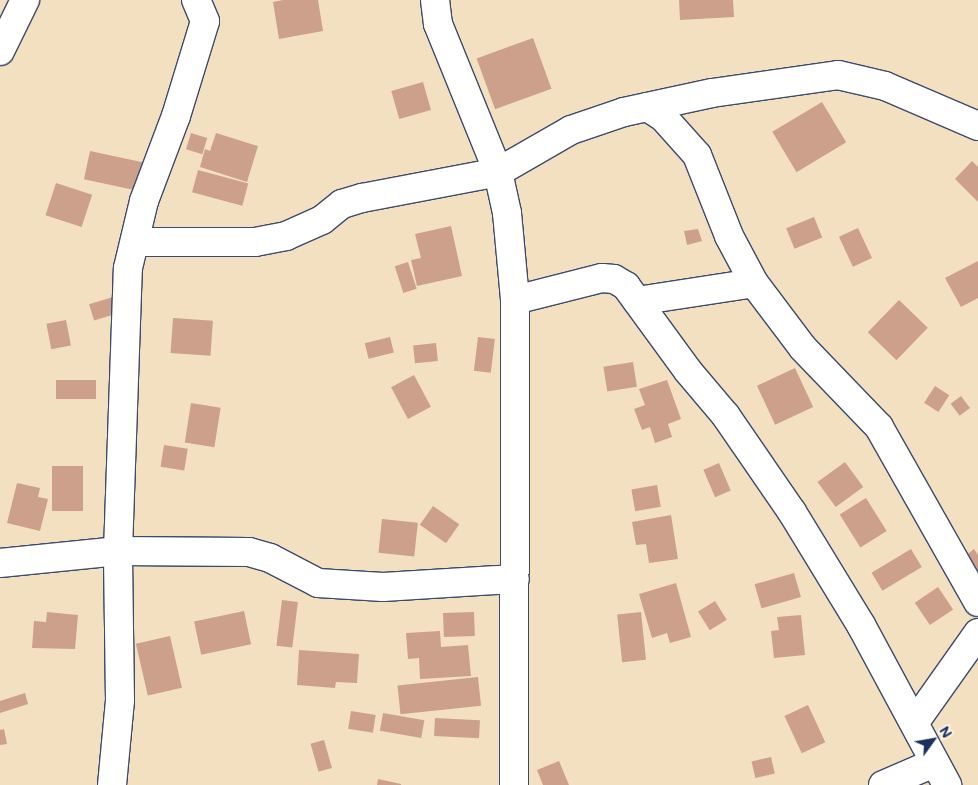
<!DOCTYPE html>
<style>
body{margin:0}
#map{position:relative;width:978px;height:785px;overflow:hidden;background:#f2e0c1;font-family:Mali,sans-serif}
div>[style]{position:absolute}
.building>*{inset:0;background:#cda08c;transform-origin:0 0}
.roads{filter:drop-shadow(1px 0 #3b4a6d) drop-shadow(-1px 0 #3b4a6d) drop-shadow(0 1px #3b4a6d) drop-shadow(0 -1px #3b4a6d)}
.minor>*{height:28px;margin:-14px;padding:0 14px;transform-origin:14px;border-radius:14px;background:#fff}
span{translate:-50% -50%;white-space:nowrap;text-align:center;line-height:1.15;-webkit-text-stroke:5px #fcf5e5;paint-order:stroke}
.north{position:absolute;left:908px;top:715px;width:50px;height:50px;-webkit-text-stroke:4px #fcf5e5;paint-order:stroke;rotate:58deg;font-size:14px;font-weight:700;line-height:20px;text-align:center;color:#1b2f5e}
.north::after{content:'';display:block;margin:auto;width:18px;height:22px;background:#1b2f5e;clip-path:polygon(50% 0,100% 100%,50% 72%,0 100%)}
</style>
<div id="map">
<div class="building">
<div style="clip-path:polygon(283px 0,318px 0,323px 31px,279px 39px,273px 2px)"></div>
<div style="clip-path:polygon(679px 0,733px 0,734px 17px,680px 20px)"></div>
<div style="left:533px;top:38px;width:54px;height:60px;rotate:70deg"></div>
<div style="left:423px;top:82px;width:29px;height:33px;rotate:74deg"></div>
<div style="left:822px;top:102px;width:47px;height:58px;rotate:59deg"></div>
<div style="left:191px;top:133px;width:17px;height:17px;rotate:17deg"></div>
<div style="clip-path:polygon(216px 133px,258px 146px,247px 182px,200px 167px,205px 149px,210px 151px)"></div>
<div style="left:90px;top:151px;width:55px;height:29px;rotate:12deg"></div>
<div style="clip-path:polygon(972px 161px,978px 167px,978px 202px,955px 179px)"></div>
<div style="left:198px;top:170px;width:52px;height:23px;rotate:15deg"></div>
<div style="left:56px;top:183px;width:38px;height:34px;rotate:18deg"></div>
<div style="left:814px;top:217px;width:22px;height:30px;rotate:68deg"></div>
<div style="clip-path:polygon(451px 226px,462px 276px,417px 286px,411px 260px,421px 258px,415px 234px)"></div>
<div style="left:858px;top:228px;width:33px;height:21px;rotate:65deg"></div>
<div style="clip-path:polygon(698px 229px,702px 241px,687px 245px,684px 231px)"></div>
<div style="clip-path:polygon(978px 261px,978px 298px,961px 307px,945px 278px)"></div>
<div style="left:408px;top:262px;width:28px;height:14px;rotate:72deg"></div>
<div style="left:113px;top:297px;width:17px;height:25px;rotate:73deg"></div>
<div style="left:899px;top:300px;width:40px;height:45px;rotate:44deg"></div>
<div style="left:173px;top:318px;width:40px;height:35px;rotate:4deg"></div>
<div style="left:66px;top:320px;width:26px;height:20px;rotate:79deg"></div>
<div style="left:390px;top:337px;width:16px;height:26px;rotate:76deg"></div>
<div style="left:478px;top:337px;width:17px;height:34px;rotate:7deg"></div>
<div style="left:436px;top:343px;width:18px;height:23px;rotate:84deg"></div>
<div style="left:633px;top:362px;width:25px;height:30px;rotate:81deg"></div>
<div style="left:795px;top:368px;width:43px;height:42px;rotate:65deg"></div>
<div style="left:414px;top:375px;width:36px;height:26px;rotate:62deg"></div>
<div style="left:56px;top:380px;width:40px;height:19px"></div>
<div style="clip-path:polygon(667px 380px,681px 419px,668px 424px,672px 437px,655px 443px,650px 427px,642px 430px,634px 409px,645px 405px,639px 389px)"></div>
<div style="left:935px;top:386px;width:17px;height:20px;rotate:33deg"></div>
<div style="left:961px;top:396px;width:15px;height:13px;rotate:53deg"></div>
<div style="left:191px;top:403px;width:30px;height:40px;rotate:9deg"></div>
<div style="left:164px;top:445px;width:24px;height:22px;rotate:9deg"></div>
<div style="left:845px;top:462px;width:31px;height:34px;rotate:54deg"></div>
<div style="left:719px;top:463px;width:30px;height:17px;rotate:67deg"></div>
<div style="left:52px;top:466px;width:31px;height:45px"></div>
<div style="clip-path:polygon(17px 483px,40px 488px,38px 497px,48px 499px,40px 531px,7px 523px)"></div>
<div style="left:657px;top:485px;width:22px;height:26px;rotate:80deg"></div>
<div style="left:866px;top:498px;width:39px;height:31px;rotate:58deg"></div>
<div style="left:433px;top:506px;width:32px;height:23px;rotate:35deg"></div>
<div style="clip-path:polygon(671px 515px,678px 559px,649px 563px,646px 544px,636px 545px,632px 522px)"></div>
<div style="left:382px;top:519px;width:36px;height:34px;rotate:6deg"></div>
<div style="left:911px;top:549px;width:21px;height:46px;rotate:59deg"></div>
<div style="clip-path:polygon(974px 549px,978px 555px,978px 580px,963px 558px)"></div>
<div style="left:794px;top:573px;width:25px;height:41px;rotate:74deg"></div>
<div style="clip-path:polygon(676px 583px,691px 637px,670px 643px,667px 633px,652px 638px,639px 594px)"></div>
<div style="left:938px;top:587px;width:27px;height:28px;rotate:56deg"></div>
<div style="left:282px;top:600px;width:16px;height:46px;rotate:7deg"></div>
<div style="left:715px;top:601px;width:22px;height:20px;rotate:58deg"></div>
<div style="left:244px;top:611px;width:34px;height:51px;rotate:78deg"></div>
<div style="clip-path:polygon(47px 612px,78px 615px,75px 649px,32px 648px,34px 621px,46px 622px)"></div>
<div style="left:474px;top:612px;width:24px;height:31px;rotate:88deg"></div>
<div style="left:641px;top:612px;width:48px;height:24px;rotate:84deg"></div>
<div style="clip-path:polygon(801px 615px,805px 655px,774px 658px,771px 631px,779px 630px,777px 617px)"></div>
<div style="clip-path:polygon(440px 631px,441px 647px,468px 645px,471px 676px,420px 679px,419px 658px,408px 659px,406px 633px)"></div>
<div style="left:170px;top:636px;width:53px;height:35px;rotate:77deg"></div>
<div style="clip-path:polygon(299px 650px,359px 654px,357px 683px,336px 682px,335px 688px,297px 685px)"></div>
<div style="left:478px;top:677px;width:29px;height:81px;rotate:84deg"></div>
<div style="clip-path:polygon(25px 693px,28px 704px,0 713px,0 701px)"></div>
<div style="left:808px;top:705px;width:41px;height:26px;rotate:65deg"></div>
<div style="left:351px;top:711px;width:25px;height:18px;rotate:9deg"></div>
<div style="left:383px;top:713px;width:42px;height:18px;rotate:10deg"></div>
<div style="left:435px;top:718px;width:45px;height:18px;rotate:3deg"></div>
<div style="clip-path:polygon(4px 729px,7px 744px,0 745px,0 730px)"></div>
<div style="left:324px;top:740px;width:29px;height:14px;rotate:74deg"></div>
<div style="left:771px;top:757px;width:17px;height:20px;rotate:77deg"></div>
<div style="clip-path:polygon(559px 761px,569px 785px,543px 785px,537px 770px)"></div>
<div style="clip-path:polygon(378px 779px,401px 784px,401px 785px,377px 785px)"></div>
</div>
<div class="roads">
<div class="minor">
<div style="left:435px;top:0;width:24px;rotate:83deg"></div>
<div style="left:438px;top:24px;width:160px;rotate:67.9deg"></div>
<div style="left:498px;top:172px;width:42px;rotate:77.6deg"></div>
<div style="left:507px;top:213px;width:87px;rotate:84.7deg"></div>
<div style="left:515px;top:300px;width:485px;rotate:90.1deg"></div>
<div style="left:0;top:51px;width:57px;rotate:-63.9deg"></div>
<div style="left:647px;top:107px;width:19px;rotate:32deg"></div>
<div style="left:663px;top:117px;width:51px;rotate:48.2deg"></div>
<div style="left:697px;top:155px;width:87px;rotate:68.4deg"></div>
<div style="left:729px;top:236px;width:53px;rotate:62deg"></div>
<div style="left:754px;top:283px;width:81px;rotate:53deg"></div>
<div style="left:803px;top:348px;width:110px;rotate:46.1deg"></div>
<div style="left:879px;top:427px;width:201px;rotate:60.5deg"></div>
<div style="left:135px;top:242px;width:120px"></div>
<div style="left:255px;top:242px;width:32px;rotate:-11deg"></div>
<div style="left:286px;top:236px;width:39px;rotate:-24deg"></div>
<div style="left:322px;top:220px;width:26px;rotate:-39deg"></div>
<div style="left:342px;top:204px;width:21px;rotate:-17deg"></div>
<div style="left:362px;top:198px;width:138px;rotate:-10.8deg"></div>
<div style="left:498px;top:172px;width:84px;rotate:-29.9deg"></div>
<div style="left:571px;top:130px;width:56px;rotate:-18.8deg"></div>
<div style="left:624px;top:112px;width:90px;rotate:-12.2deg"></div>
<div style="left:712px;top:93px;width:127px;rotate:-8.1deg"></div>
<div style="left:838px;top:75px;width:48px;rotate:13.2deg"></div>
<div style="left:885px;top:86px;width:101px;rotate:23.3deg"></div>
<div style="left:515px;top:300px;width:90px;rotate:-14.2deg"></div>
<div style="left:602px;top:278px;width:12px;rotate:5deg"></div>
<div style="left:614px;top:279px;width:14px;rotate:30deg"></div>
<div style="left:626px;top:286px;width:105px;rotate:53.9deg"></div>
<div style="left:688px;top:371px;width:59px;rotate:49.8deg"></div>
<div style="left:726px;top:416px;width:116px;rotate:55.5deg"></div>
<div style="left:792px;top:512px;width:132px;rotate:58.6deg"></div>
<div style="left:861px;top:625px;width:182px;rotate:61.7deg"></div>
<div style="left:637px;top:301px;width:118px;rotate:-8.7deg"></div>
<div style="left:0;top:563px;width:119px;rotate:-5.8deg"></div>
<div style="left:118px;top:551px;width:131px;rotate:0.4deg"></div>
<div style="left:249px;top:552px;width:22px;rotate:16deg"></div>
<div style="left:270px;top:558px;width:54px;rotate:27.5deg"></div>
<div style="left:318px;top:583px;width:65px;rotate:3.5deg"></div>
<div style="left:383px;top:587px;width:132px;rotate:-3.5deg"></div>
<div style="left:915px;top:722px;width:109px;rotate:-54.7deg"></div>
<div style="left:112px;top:785px;width:85px;rotate:-84.6deg"></div>
<div style="left:120px;top:700px;width:149px;rotate:-90.8deg"></div>
<div style="left:118px;top:551px;width:283px;rotate:-88deg"></div>
<div style="left:128px;top:268px;width:69px;rotate:-76.6deg"></div>
<div style="left:144px;top:201px;width:91px;rotate:-69.4deg"></div>
<div style="left:176px;top:116px;width:99px;rotate:-73deg"></div>
<div style="left:205px;top:21px;width:23px;rotate:-113deg"></div>
<div style="left:883px;top:785px;width:56px;rotate:-23.3deg"></div>
</div>
</div>
<div class="north">N</div>
</div>
